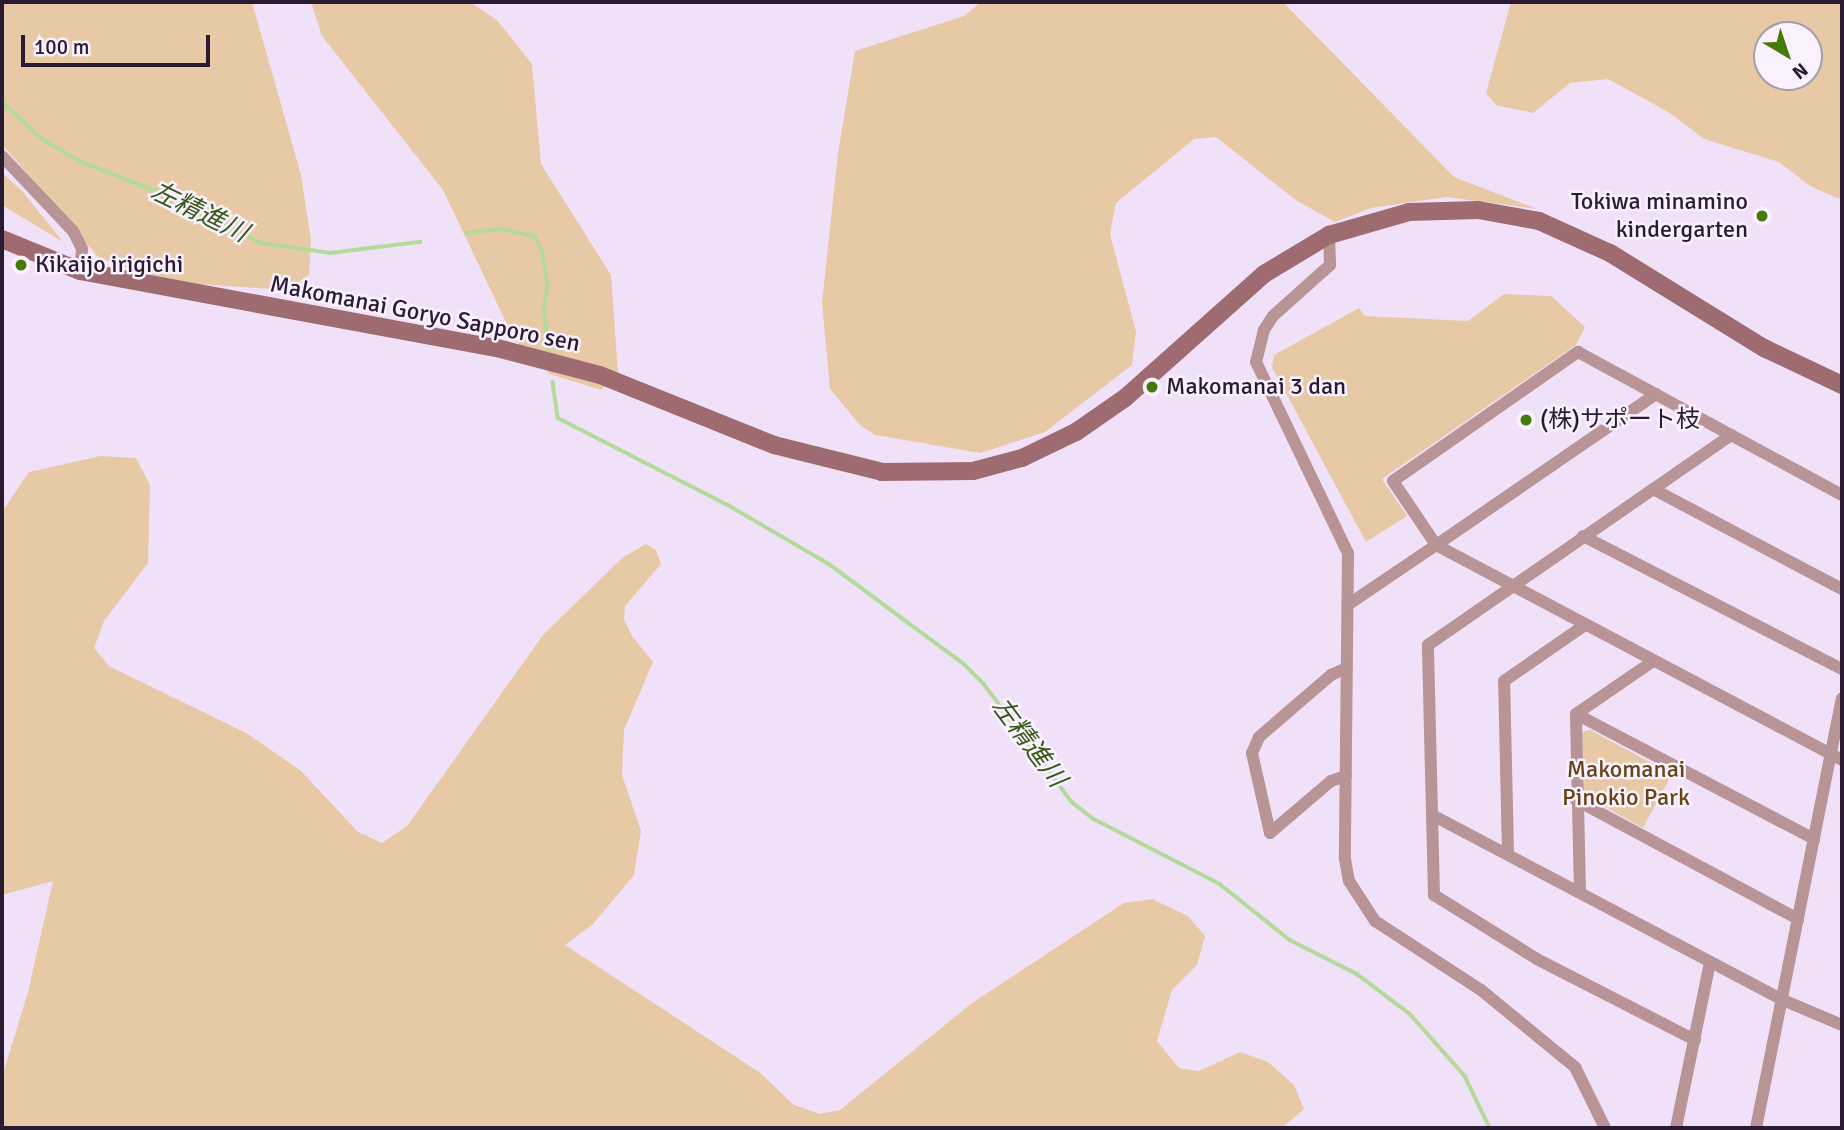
<!DOCTYPE html>
<meta charset="utf-8">
<style>
body{margin:0}
#map{position:relative;width:1844px;height:1130px;overflow:hidden;background:#f0e1f9;font-family:Signika,"Noto Sans JP",sans-serif}
div>[style]{position:absolute}
.green>*{inset:0;background:#e7caa5}
.stream>*{height:3.5px;margin:-1.75px;padding:0 1.75px;transform-origin:1.75px;border-radius:1.75px;background:#b3da99}
.street>*{height:12px;margin:-6px;padding:0 6px;transform-origin:6px;border-radius:6px;background:#b89496}
.secondary>*{height:18px;margin:-9px;padding:0 9px;transform-origin:9px;border-radius:9px;background:#9e6b70}
.dots>*{width:19px;height:19px;translate:-50% -50%;box-sizing:border-box;border:4px solid #f9f1fe;border-radius:50%}
span{translate:-50% -50%;white-space:nowrap;text-align:center;line-height:1.15;-webkit-text-stroke:5px #f9f1fe;paint-order:stroke}
.poi-label{font-size:24px;color:#2a1b32}
.right{translate:-100% -50%;text-align:right}
.left{translate:0 -50%;text-align:left}
.street-label{font-size:24px;color:#2a1b32}
.park-label{font-size:24px;color:#644414}
.water-label{font-size:26px;color:#365918;font-style:italic}
.frame{position:absolute;inset:0;border:4px solid #2a1b32;pointer-events:none}
.north{position:absolute;left:1753px;top:21px;width:70px;height:70px;box-sizing:border-box;background:#f9f1fe;border:2px solid #a69bac;border-radius:50%;rotate:141deg;font-size:19px;font-weight:700;line-height:28px;text-align:center;color:#2a1b32}
.north::after{content:'';display:block;margin:auto;width:24px;height:32px;background:#457a09;clip-path:polygon(50% 0,100% 100%,50% 72%,0 100%)}
.scale{position:absolute;left:21px;top:35px;width:189px;height:32px;box-sizing:border-box;border:4px solid #2a1b32;border-top:0;padding-left:9px;font-size:21px;line-height:24px;white-space:nowrap;color:#2a1b32;-webkit-text-stroke:5px #f9f1fe;paint-order:stroke}
</style>
<div id="map">
<div class="green">
<div style="clip-path:polygon(2px 2px,252px 2px,301px 175px,311px 240px,309px 275px,287px 290px,169px 282px,99px 258px,2px 144px)"></div>
<div style="clip-path:polygon(311px 2px,470px 2px,497px 20px,532px 64px,541px 164px,611px 275px,618px 373px,601px 390px,550px 374px,514px 339px,443px 190px,322px 36px)"></div>
<div style="clip-path:polygon(981px 2px,1283px 2px,1454px 177px,1537px 209px,1446px 197px,1371px 208px,1335px 222px,1297px 201px,1216px 137px,1194px 139px,1116px 203px,1110px 234px,1136px 332px,1132px 365px,1045px 432px,981px 453px,875px 435px,860px 425px,830px 389px,822px 303px,838px 153px,855px 51px,964px 16px)"></div>
<div style="clip-path:polygon(evenodd,1511px 2px,1842px 2px,1842px 200px,1810px 186px,1779px 162px,1704px 139px,1670px 113px,1608px 79px,1570px 83px,1533px 113px,1496px 105px,1486px 93px,1511px 2px,1809px 35px,1809px 77px,1767px 77px,1767px 35px,1809px 35px)"></div>
<div style="clip-path:polygon(2px 173px,23px 192px,63px 242px,2px 205px)"></div>
<div style="clip-path:polygon(1504px 294px,1551px 296px,1585px 327px,1576px 345px,1382px 479px,1407px 516px,1366px 542px,1272px 367px,1274px 355px,1359px 308px,1365px 316px,1468px 321px)"></div>
<div style="clip-path:polygon(100px 456px,136px 458px,150px 485px,148px 563px,104px 621px,94px 648px,109px 666px,248px 734px,301px 771px,358px 832px,382px 843px,407px 826px,543px 635px,622px 558px,646px 544px,656px 550px,661px 564px,625px 606px,624px 619px,632px 636px,653px 662px,624px 730px,622px 775px,641px 831px,634px 875px,593px 924px,565px 945px,759px 1072px,794px 1105px,820px 1114px,840px 1110px,972px 1003px,1124px 903px,1152px 899px,1188px 916px,1205px 936px,1197px 965px,1172px 990px,1157px 1041px,1179px 1068px,1199px 1071px,1240px 1052px,1268px 1062px,1294px 1085px,1304px 1109px,1282px 1128px,2px 1128px,2px 1077px,28px 992px,53px 881px,2px 895px,2px 512px,29px 472px)"></div>
<div style="clip-path:polygon(1590px 730px,1672px 774px,1643px 828px,1584px 795px,1582px 732px)"></div>
</div>
<div class="stream">
<div style="left:2px;top:102px;width:58px;rotate:42.2deg"></div>
<div style="left:45px;top:141px;width:43px;rotate:29.6deg"></div>
<div style="left:82px;top:162px;width:82px;rotate:21.5deg"></div>
<div style="left:158px;top:192px;width:115px;rotate:26.3deg"></div>
<div style="left:261px;top:243px;width:70px;rotate:8.2deg"></div>
<div style="left:330px;top:253px;width:91px;rotate:-7deg"></div>
<div style="left:466px;top:233px;width:35px;rotate:-7deg"></div>
<div style="left:501px;top:229px;width:35px;rotate:12deg"></div>
<div style="left:535px;top:236px;width:19px;rotate:65deg"></div>
<div style="left:543px;top:253px;width:32px;rotate:81deg"></div>
<div style="left:548px;top:285px;width:24px;rotate:99deg"></div>
<div style="left:544px;top:309px;width:46px;rotate:82.6deg"></div>
<div style="left:553px;top:382px;width:36px;rotate:82deg"></div>
<div style="left:558px;top:418px;width:191px;rotate:27.1deg"></div>
<div style="left:728px;top:505px;width:117px;rotate:30.3deg"></div>
<div style="left:829px;top:564px;width:167px;rotate:36.5deg"></div>
<div style="left:963px;top:663px;width:30px;rotate:45deg"></div>
<div style="left:984px;top:684px;width:147px;rotate:53.3deg"></div>
<div style="left:1072px;top:802px;width:28px;rotate:38deg"></div>
<div style="left:1094px;top:819px;width:142px;rotate:27.3deg"></div>
<div style="left:1220px;top:884px;width:90px;rotate:38.7deg"></div>
<div style="left:1290px;top:940px;width:75px;rotate:26.9deg"></div>
<div style="left:1357px;top:974px;width:66px;rotate:37deg"></div>
<div style="left:1410px;top:1014px;width:83px;rotate:48.4deg"></div>
<div style="left:1465px;top:1076px;width:58px;rotate:64.3deg"></div>
</div>
<div class="street">
<div style="left:2px;top:156px;width:103px;rotate:46.6deg"></div>
<div style="left:73px;top:231px;width:20px;rotate:63deg"></div>
<div style="left:82px;top:249px;width:22px;rotate:95deg"></div>
<div style="left:1329px;top:235px;width:30px;rotate:88deg"></div>
<div style="left:1330px;top:265px;width:76px;rotate:138.2deg"></div>
<div style="left:1273px;top:316px;width:17px;rotate:123deg"></div>
<div style="left:1264px;top:330px;width:33px;rotate:104deg"></div>
<div style="left:1256px;top:362px;width:212px;rotate:64.3deg"></div>
<div style="left:1348px;top:553px;width:306px;rotate:90.6deg"></div>
<div style="left:1345px;top:859px;width:22px;rotate:80deg"></div>
<div style="left:1349px;top:881px;width:48px;rotate:57deg"></div>
<div style="left:1375px;top:921px;width:126px;rotate:33.1deg"></div>
<div style="left:1481px;top:990px;width:122px;rotate:39.3deg"></div>
<div style="left:1575px;top:1067px;width:68px;rotate:63.8deg"></div>
<div style="left:1656px;top:394px;width:267px;rotate:145.5deg"></div>
<div style="left:1436px;top:545px;width:77px;rotate:-123.9deg"></div>
<div style="left:1393px;top:481px;width:226px;rotate:-34.9deg"></div>
<div style="left:1578px;top:352px;width:174px;rotate:28.5deg"></div>
<div style="left:1731px;top:435px;width:126px;rotate:28.4deg"></div>
<div style="left:1653px;top:489px;width:214px;rotate:27.9deg"></div>
<div style="left:1583px;top:536px;width:291px;rotate:27.2deg"></div>
<div style="left:1349px;top:604px;width:105px;rotate:-34.1deg"></div>
<div style="left:1436px;top:545px;width:459px;rotate:27.9deg"></div>
<div style="left:1576px;top:714px;width:269px;rotate:27.7deg"></div>
<div style="left:1346px;top:776px;width:16px;rotate:162deg"></div>
<div style="left:1331px;top:781px;width:80px;rotate:139.6deg"></div>
<div style="left:1270px;top:833px;width:82px;rotate:-102.7deg"></div>
<div style="left:1252px;top:753px;width:17px;rotate:-66deg"></div>
<div style="left:1259px;top:737px;width:95px;rotate:-40.7deg"></div>
<div style="left:1331px;top:675px;width:17px;rotate:-24deg"></div>
<div style="left:1576px;top:800px;width:252px;rotate:28.2deg"></div>
<div style="left:1434px;top:816px;width:395px;rotate:27.8deg"></div>
<div style="left:1783px;top:1000px;width:64px;rotate:23deg"></div>
<div style="left:1508px;top:853px;width:172px;rotate:-91.3deg"></div>
<div style="left:1504px;top:681px;width:98px;rotate:-34.7deg"></div>
<div style="left:1580px;top:892px;width:178px;rotate:-91.3deg"></div>
<div style="left:1576px;top:714px;width:93px;rotate:-34.5deg"></div>
<div style="left:1695px;top:1040px;width:178px;rotate:-152.9deg"></div>
<div style="left:1537px;top:959px;width:121px;rotate:-148.1deg"></div>
<div style="left:1434px;top:895px;width:250px;rotate:-91.4deg"></div>
<div style="left:1428px;top:645px;width:369px;rotate:-34.7deg"></div>
<div style="left:1676px;top:1128px;width:169px;rotate:-78.4deg"></div>
<div style="left:1756px;top:1128px;width:438px;rotate:-78.7deg"></div>
</div>
<div class="secondary">
<div style="left:2px;top:239px;width:84px;rotate:22.3deg"></div>
<div style="left:80px;top:271px;width:424px;rotate:10.5deg"></div>
<div style="left:497px;top:348px;width:106px;rotate:14.7deg"></div>
<div style="left:600px;top:375px;width:188px;rotate:21.9deg"></div>
<div style="left:774px;top:445px;width:111px;rotate:14deg"></div>
<div style="left:882px;top:472px;width:91px;rotate:-0.6deg"></div>
<div style="left:973px;top:471px;width:51px;rotate:-14.9deg"></div>
<div style="left:1022px;top:458px;width:60px;rotate:-25.7deg"></div>
<div style="left:1076px;top:432px;width:60px;rotate:-34.8deg"></div>
<div style="left:1125px;top:398px;width:186px;rotate:-41.7deg"></div>
<div style="left:1264px;top:274px;width:76px;rotate:-31deg"></div>
<div style="left:1329px;top:235px;width:83px;rotate:-16deg"></div>
<div style="left:1409px;top:212px;width:69px;rotate:-1.7deg"></div>
<div style="left:1478px;top:210px;width:62px;rotate:10.2deg"></div>
<div style="left:1539px;top:221px;width:78px;rotate:24.3deg"></div>
<div style="left:1610px;top:253px;width:181px;rotate:31.7deg"></div>
<div style="left:1764px;top:348px;width:86px;rotate:25.4deg"></div>
</div>
<div class="dots">
<div style="left:1762px;top:216px;background:#457a09"></div>
<div style="left:21px;top:265px;background:#457a09"></div>
<div style="left:1152px;top:387px;background:#457a09"></div>
<div style="left:1526px;top:420px;background:#457a09"></div>
</div>
<div class="poi-label">
<span class="right" style="left:1748px;top:216px">Tokiwa minamino<br>kindergarten</span>
<span class="left" style="left:35px;top:265px">Kikaijo irigichi</span>
<span class="left" style="left:1166px;top:387px">Makomanai 3 dan</span>
<span class="left" style="left:1540px;top:420px">(株)サポート枝</span>
</div>
<div class="street-label">
<span style="left:425px;top:314px;rotate:11deg">Makomanai Goryo Sapporo sen</span>
</div>
<div class="park-label">
<span style="left:1626px;top:784px">Makomanai<br>Pinokio Park</span>
</div>
<div class="water-label">
<span style="left:199px;top:213px;rotate:26deg">左精進川</span>
<span style="left:1028px;top:743px;rotate:53deg">左精進川</span>
</div>
<div class="frame"></div>
<div class="north">N</div>
<div class="scale">100 m</div>
</div>
